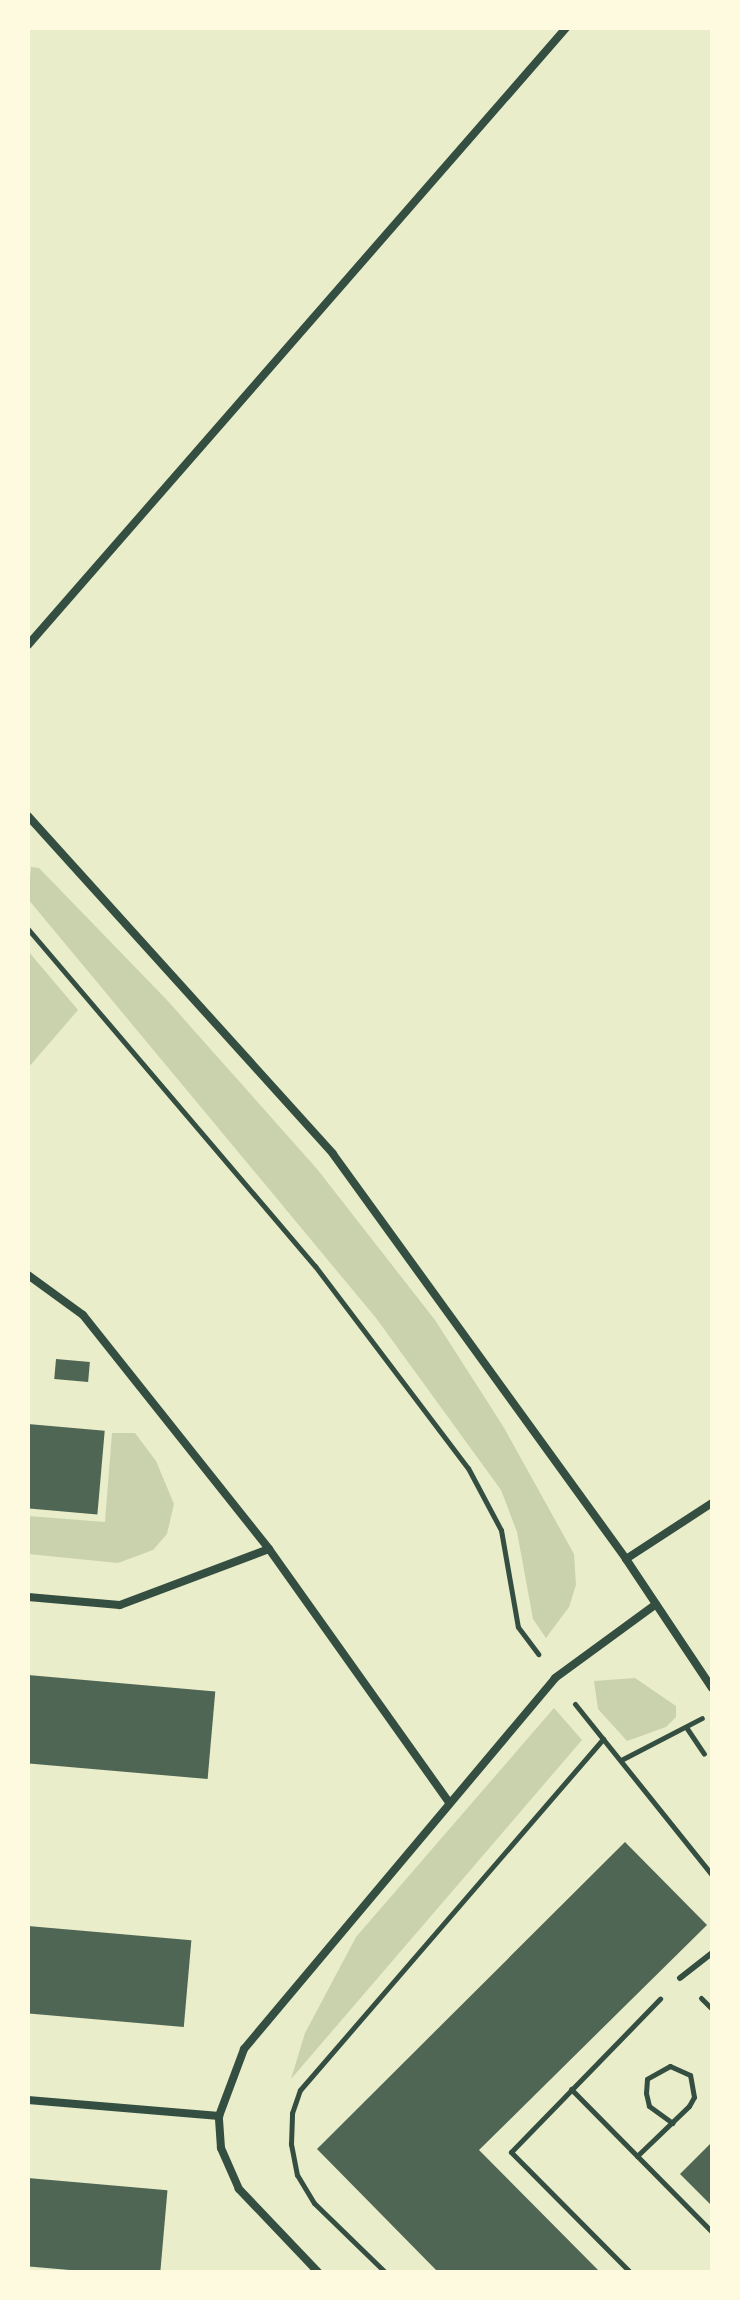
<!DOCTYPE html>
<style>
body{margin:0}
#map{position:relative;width:740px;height:2300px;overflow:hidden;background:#e9edc9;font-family:Lato,sans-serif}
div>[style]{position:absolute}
.green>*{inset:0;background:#cad2ad}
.building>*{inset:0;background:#4f6655;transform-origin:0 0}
.path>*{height:5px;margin:-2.5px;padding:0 2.5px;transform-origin:2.5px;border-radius:2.5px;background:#344e41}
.service>*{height:6px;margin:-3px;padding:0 3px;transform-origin:3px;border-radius:3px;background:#344e41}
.minor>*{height:8px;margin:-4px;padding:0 4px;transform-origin:4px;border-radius:4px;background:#344e41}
span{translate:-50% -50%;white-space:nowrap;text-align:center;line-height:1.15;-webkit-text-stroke:6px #fefae0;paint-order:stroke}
.frame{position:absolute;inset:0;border:30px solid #fefae0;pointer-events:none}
</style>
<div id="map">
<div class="green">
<div style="clip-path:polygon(31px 867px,39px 868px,166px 999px,317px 1169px,435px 1320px,503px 1426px,574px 1554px,576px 1585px,569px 1607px,546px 1638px,533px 1619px,517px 1532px,501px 1490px,376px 1318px,28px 899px)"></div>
<div style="clip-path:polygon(28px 951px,78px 1010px,28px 1068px)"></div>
<div style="clip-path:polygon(112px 1433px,135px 1433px,156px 1461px,174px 1504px,167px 1534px,153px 1550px,118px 1563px,28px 1554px,28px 1516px,105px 1522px)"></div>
<div style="clip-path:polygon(635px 1678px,676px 1706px,676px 1717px,666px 1727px,627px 1741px,598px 1709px,594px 1681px)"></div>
<div style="clip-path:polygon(554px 1708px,582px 1740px,291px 2079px,305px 2033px,356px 1937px)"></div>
</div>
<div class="building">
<div style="left:56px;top:1359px;width:34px;height:20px;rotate:5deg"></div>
<div style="left:28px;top:1424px;width:77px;height:84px;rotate:5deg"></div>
<div style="left:28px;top:1675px;width:188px;height:88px;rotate:5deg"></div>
<div style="clip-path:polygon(625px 1842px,707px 1925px,479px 2150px,600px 2272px,438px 2272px,317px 2149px)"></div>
<div style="left:28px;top:1926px;width:164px;height:87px;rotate:5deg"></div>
<div style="clip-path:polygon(712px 2142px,712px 2206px,680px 2174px)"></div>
<div style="left:28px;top:2178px;width:140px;height:88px;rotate:5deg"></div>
</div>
<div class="path">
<div style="left:28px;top:929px;width:443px;rotate:49.6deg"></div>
<div style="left:315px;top:1266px;width:253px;rotate:52.9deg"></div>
<div style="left:468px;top:1468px;width:70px;rotate:62deg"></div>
<div style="left:501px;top:1530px;width:98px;rotate:80.1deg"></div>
<div style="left:518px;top:1627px;width:34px;rotate:53deg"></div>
<div style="left:575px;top:1704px;width:219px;rotate:51.3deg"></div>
<div style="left:686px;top:1727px;width:32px;rotate:56deg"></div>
<div style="left:621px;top:1760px;width:91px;rotate:-27.4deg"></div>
<div style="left:701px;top:1998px;width:16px;rotate:45deg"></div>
<div style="left:571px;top:2089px;width:201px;rotate:45.4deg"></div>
<div style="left:637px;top:2156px;width:72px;rotate:-43.9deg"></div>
<div style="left:689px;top:2106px;width:10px;rotate:-61deg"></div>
<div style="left:694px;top:2097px;width:22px;rotate:-100deg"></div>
<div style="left:690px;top:2075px;width:22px;rotate:-156deg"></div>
<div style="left:670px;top:2066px;width:26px;rotate:151deg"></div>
<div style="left:647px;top:2079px;width:14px;rotate:94deg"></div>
<div style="left:646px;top:2093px;width:13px;rotate:77deg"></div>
<div style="left:649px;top:2106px;width:29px;rotate:36deg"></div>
<div style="left:385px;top:2272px;width:99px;rotate:-135.8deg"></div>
<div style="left:314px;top:2203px;width:33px;rotate:-121deg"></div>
<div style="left:297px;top:2175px;width:32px;rotate:-101deg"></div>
<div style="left:291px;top:2144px;width:31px;rotate:-88deg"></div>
<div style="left:292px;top:2113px;width:24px;rotate:-71deg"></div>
<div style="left:300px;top:2090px;width:464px;rotate:-49.2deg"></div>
<div style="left:630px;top:2272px;width:169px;rotate:-134.8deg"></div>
<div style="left:511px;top:2152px;width:214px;rotate:-45.8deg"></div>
</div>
<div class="service">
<div style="left:680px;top:1978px;width:41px;rotate:-38deg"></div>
</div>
<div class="minor">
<div style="left:28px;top:645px;width:819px;rotate:-48.91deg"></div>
<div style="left:28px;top:816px;width:455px;rotate:47.9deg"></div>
<div style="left:333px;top:1154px;width:500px;rotate:54.1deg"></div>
<div style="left:626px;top:1559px;width:155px;rotate:56.3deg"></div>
<div style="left:28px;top:1275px;width:68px;rotate:36deg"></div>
<div style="left:83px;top:1315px;width:299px;rotate:51.5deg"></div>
<div style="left:269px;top:1549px;width:309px;rotate:54.6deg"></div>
<div style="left:626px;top:1559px;width:103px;rotate:-33.1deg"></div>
<div style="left:28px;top:1597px;width:92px;rotate:5deg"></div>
<div style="left:120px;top:1605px;width:159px;rotate:-20.6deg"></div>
<div style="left:28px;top:2100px;width:192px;rotate:4.8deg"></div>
<div style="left:318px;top:2272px;width:115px;rotate:-133.6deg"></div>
<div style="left:239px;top:2189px;width:45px;rotate:-113.7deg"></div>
<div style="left:221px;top:2148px;width:32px;rotate:-94deg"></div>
<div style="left:219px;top:2116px;width:72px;rotate:-69.5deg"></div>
<div style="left:244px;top:2049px;width:484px;rotate:-50deg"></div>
<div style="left:555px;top:1678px;width:125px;rotate:-36.2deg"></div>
</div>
<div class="frame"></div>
</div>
